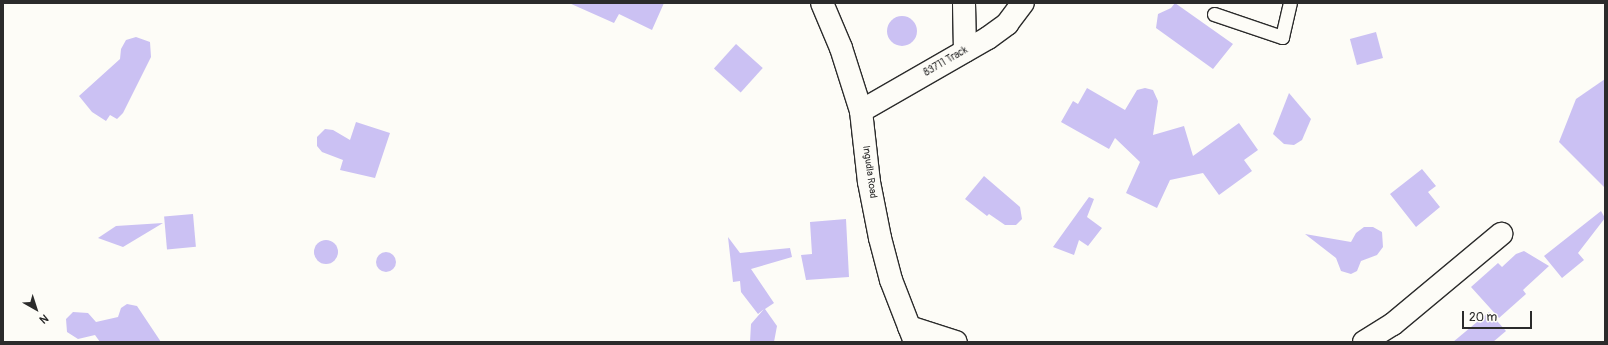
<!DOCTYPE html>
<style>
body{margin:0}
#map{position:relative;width:1608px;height:345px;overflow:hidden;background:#fdfcf7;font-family:Pangolin,sans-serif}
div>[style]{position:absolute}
.building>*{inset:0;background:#cbc1f3;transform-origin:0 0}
.round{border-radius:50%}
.roads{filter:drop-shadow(1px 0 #2b2b2b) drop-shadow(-1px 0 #2b2b2b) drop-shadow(0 1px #2b2b2b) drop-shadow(0 -1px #2b2b2b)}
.lane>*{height:13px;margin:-6.5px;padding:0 6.5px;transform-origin:6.5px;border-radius:6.5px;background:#fdfcf7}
.street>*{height:22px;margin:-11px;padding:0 11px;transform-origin:11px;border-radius:11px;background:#fdfcf7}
.secondary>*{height:22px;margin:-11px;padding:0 11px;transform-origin:11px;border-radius:11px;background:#fdfcf7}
span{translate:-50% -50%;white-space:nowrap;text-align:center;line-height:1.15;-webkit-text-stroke:3px #fdfcf7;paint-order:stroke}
.street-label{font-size:10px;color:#2b2b2b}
.frame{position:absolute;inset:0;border:4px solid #2b2b2b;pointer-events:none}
.north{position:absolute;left:16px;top:289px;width:40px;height:40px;-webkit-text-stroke:3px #fdfcf7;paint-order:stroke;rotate:141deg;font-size:11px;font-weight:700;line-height:16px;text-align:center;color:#2b2b2b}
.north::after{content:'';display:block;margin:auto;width:14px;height:18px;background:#2b2b2b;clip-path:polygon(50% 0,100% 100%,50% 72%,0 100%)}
.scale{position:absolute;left:1462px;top:311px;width:70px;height:18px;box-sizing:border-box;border:2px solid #2b2b2b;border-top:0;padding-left:5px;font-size:12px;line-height:14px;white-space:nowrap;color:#2b2b2b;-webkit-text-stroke:3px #fdfcf7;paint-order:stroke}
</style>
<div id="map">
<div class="building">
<div style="clip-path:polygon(569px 3px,664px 3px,652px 30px,619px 14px,614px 23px)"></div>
<div style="clip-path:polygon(1175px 3px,1233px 44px,1213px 69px,1156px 28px,1158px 14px,1171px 8px)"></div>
<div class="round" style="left:887px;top:16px;width:30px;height:30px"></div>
<div style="left:1376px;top:32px;width:27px;height:27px;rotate:75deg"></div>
<div style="clip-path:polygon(136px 37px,150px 42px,151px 57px,123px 113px,117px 119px,110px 115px,106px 121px,92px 112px,79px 96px,120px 59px,121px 49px,126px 40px)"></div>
<div style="left:736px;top:44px;width:36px;height:33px;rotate:42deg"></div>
<div style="clip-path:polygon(1605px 79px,1605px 188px,1559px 142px,1576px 99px)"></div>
<div style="clip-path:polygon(1087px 88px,1125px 110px,1137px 90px,1145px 88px,1153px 90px,1158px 101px,1153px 135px,1184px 126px,1193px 156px,1239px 123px,1258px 150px,1244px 160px,1252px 171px,1219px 195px,1203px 173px,1170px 180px,1157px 208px,1126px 193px,1140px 162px,1115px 138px,1109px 149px,1061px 122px,1073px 101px,1078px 104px)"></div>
<div style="clip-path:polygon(1289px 93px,1311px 119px,1302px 140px,1294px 145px,1284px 144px,1273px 134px)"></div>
<div style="clip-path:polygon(356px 122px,390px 133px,375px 178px,340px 170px,343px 160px,322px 152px,317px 146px,317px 137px,325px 129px,333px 130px,350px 140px)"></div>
<div style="clip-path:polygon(1422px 169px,1436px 186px,1428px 192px,1440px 207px,1416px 227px,1390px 194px)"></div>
<div style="clip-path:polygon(984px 176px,1020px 207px,1022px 219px,1016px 225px,1005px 225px,989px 214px,987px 216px,965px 199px)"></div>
<div style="clip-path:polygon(1089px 197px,1094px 199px,1087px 217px,1102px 228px,1088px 246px,1079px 240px,1074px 255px,1053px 247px)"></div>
<div style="clip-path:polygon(1601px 211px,1605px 218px,1578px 253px,1584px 260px,1562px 278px,1544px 256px)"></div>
<div style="left:193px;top:214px;width:33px;height:29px;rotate:85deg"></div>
<div style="clip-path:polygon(846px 219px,849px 277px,806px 280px,801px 255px,812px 254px,810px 222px)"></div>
<div style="clip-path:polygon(163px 223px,123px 247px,98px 238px,116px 226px)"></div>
<div style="clip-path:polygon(1364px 227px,1373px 227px,1382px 232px,1383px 247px,1377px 255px,1361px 261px,1357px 271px,1351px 274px,1341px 271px,1336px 258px,1305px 234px,1351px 242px,1356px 233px)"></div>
<div style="clip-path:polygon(728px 237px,740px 253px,790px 248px,792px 257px,751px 269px,774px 303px,765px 309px,777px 326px,774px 342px,750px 342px,751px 324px,764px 309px,758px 314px,741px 292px,740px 281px,733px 282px)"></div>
<div class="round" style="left:314px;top:240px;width:24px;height:24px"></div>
<div style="clip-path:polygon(1524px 251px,1549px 266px,1523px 290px,1526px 294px,1499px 318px,1471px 287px,1498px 263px,1502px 267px,1516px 254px)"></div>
<div class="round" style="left:376px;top:252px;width:20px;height:20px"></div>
<div style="clip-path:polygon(127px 304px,137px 306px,161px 342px,100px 342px,95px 335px,78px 339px,67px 332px,66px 319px,73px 312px,88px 313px,96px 322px,118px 317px,121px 308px)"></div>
<div style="clip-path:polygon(1489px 312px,1506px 331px,1493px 342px,1453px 342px)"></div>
</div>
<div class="roads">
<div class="lane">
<div style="left:1214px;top:14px;width:72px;rotate:18.7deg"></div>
<div style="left:1282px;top:37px;width:35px;rotate:-77deg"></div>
</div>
<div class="street">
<div style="left:964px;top:3px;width:48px;rotate:88.8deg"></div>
<div style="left:909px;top:327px;width:49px;rotate:17.7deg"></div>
<div style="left:1364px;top:342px;width:34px;rotate:-32deg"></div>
<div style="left:1393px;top:324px;width:141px;rotate:-39.8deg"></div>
</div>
<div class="secondary">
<div style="left:822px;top:3px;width:49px;rotate:67.1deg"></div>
<div style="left:841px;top:48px;width:66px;rotate:72.4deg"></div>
<div style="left:861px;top:111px;width:71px;rotate:83.6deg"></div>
<div style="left:869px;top:182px;width:57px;rotate:78.9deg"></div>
<div style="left:880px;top:238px;width:43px;rotate:75.3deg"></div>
<div style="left:891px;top:280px;width:66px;rotate:68.8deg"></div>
<div style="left:861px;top:111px;width:146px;rotate:-29.9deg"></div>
<div style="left:988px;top:38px;width:24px;rotate:-36deg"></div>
<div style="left:1007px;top:24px;width:26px;rotate:-53deg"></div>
</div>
</div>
<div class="street-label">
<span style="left:946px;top:62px;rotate:-30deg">83711 Track</span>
<span style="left:869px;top:172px;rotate:82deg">Ingudla Road</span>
</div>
<div class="frame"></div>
<div class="north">N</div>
<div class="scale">20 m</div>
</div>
